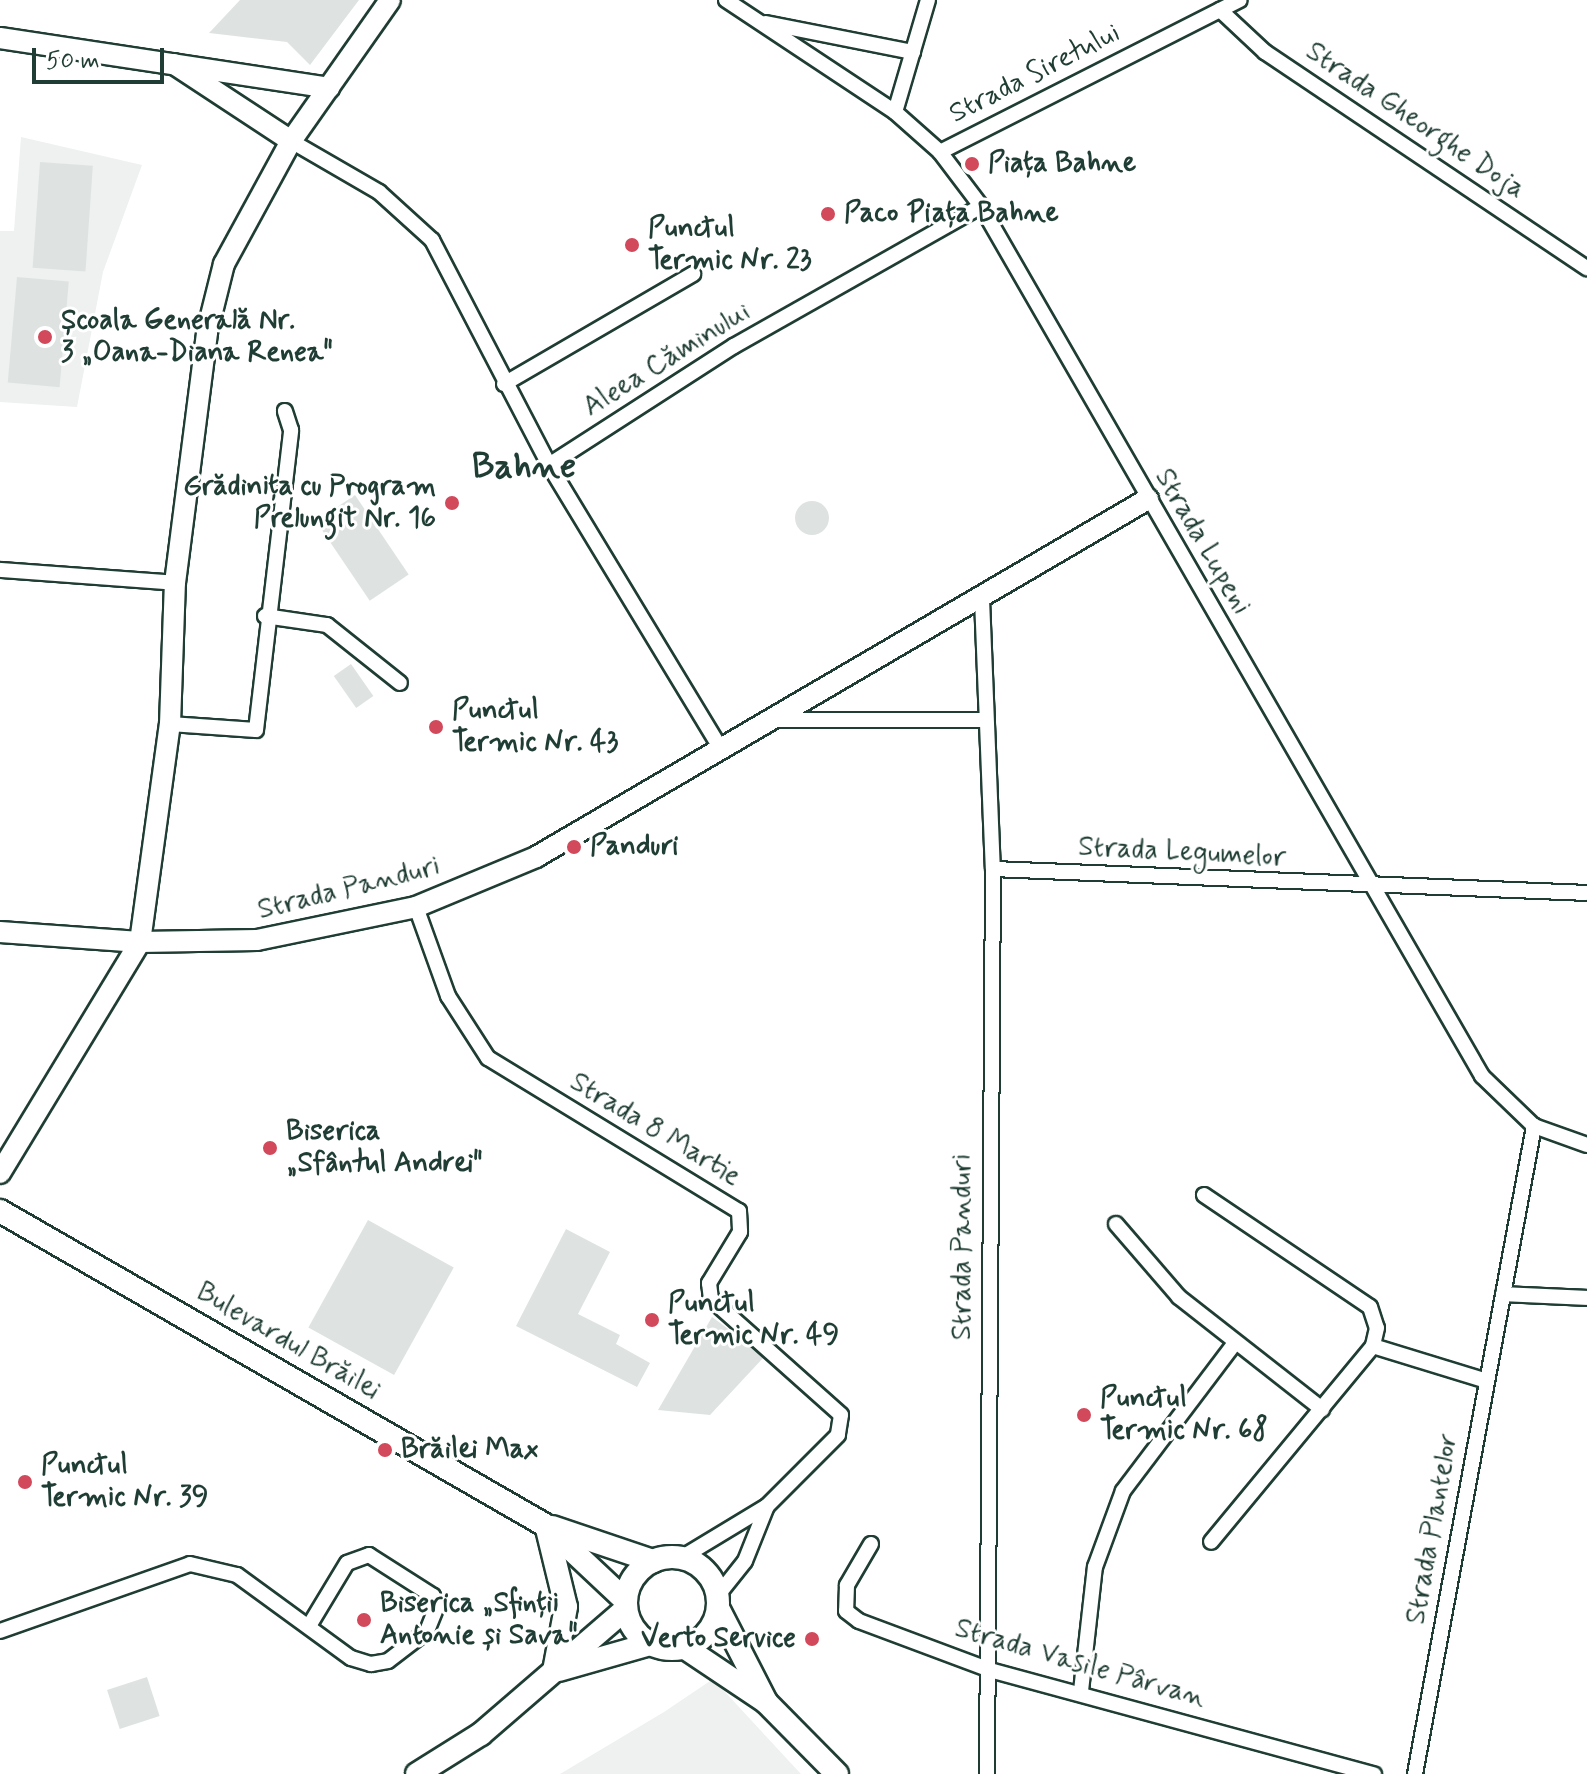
<!DOCTYPE html>
<meta charset="utf-8">
<style>
body{margin:0}
#map{position:relative;width:1587px;height:1774px;overflow:hidden;background:#fff;font-family:Mynerve,sans-serif}
div>[style]{position:absolute}
.built>*{inset:0;background:#eef1f0}
.green>*{inset:0;background:#dee3e2;transform-origin:0 0}
.round{border-radius:50%}
.roads{filter:drop-shadow(2px 0 #1f3d34) drop-shadow(-2px 0 #1f3d34) drop-shadow(0 2px #1f3d34) drop-shadow(0 -2px #1f3d34)}
.street>*{height:14px;margin:-7px;padding:0 7px;transform-origin:7px;border-radius:7px;background:#fff}
.secondary>*{height:20px;margin:-10px;padding:0 10px;transform-origin:10px;border-radius:10px;background:#fff}
.primary>*{height:22px;margin:-11px;padding:0 11px;transform-origin:11px;border-radius:11px;background:#fff}
.primary>.ring{margin:-11px;padding:0;box-sizing:content-box;background:none;border:22px solid #fff;border-radius:50%}
.dots>*{width:22px;height:22px;translate:-50% -50%;box-sizing:border-box;border:4px solid #fff;border-radius:50%}
span{translate:-50% -50%;white-space:nowrap;text-align:center;line-height:1.15;-webkit-text-stroke:6px #fff;paint-order:stroke}
.street-label{font-size:28px;color:#1f3d34}
.poi-label{font-size:28px;color:#1f3d34;font-weight:700}
.left{translate:0 -50%;text-align:left}
.right{translate:-100% -50%;text-align:right}
.district-label{font-size:36px;color:#1f3d34;font-weight:700}
.scale{position:absolute;left:32px;top:48px;width:132px;height:36px;box-sizing:border-box;border:4px solid #1f3d34;border-top:0;padding-left:10px;font-size:24px;line-height:28px;white-space:nowrap;color:#1f3d34;-webkit-text-stroke:6px #fff;paint-order:stroke}
</style>
<div id="map">
<div class="built">
<div style="clip-path:polygon(21px 137px,142px 165px,103px 272px,77px 407px,0 402px,0 231px,14px 231px)"></div>
<div style="clip-path:polygon(713px 1679px,801px 1774px,560px 1774px,664px 1712px)"></div>
</div>
<div class="green">
<div style="clip-path:polygon(240px 0,359px 0,310px 65px,287px 42px,209px 33px)"></div>
<div style="left:40px;top:162px;width:53px;height:106px;rotate:4deg"></div>
<div style="left:17px;top:277px;width:52px;height:106px;rotate:5deg"></div>
<div style="left:355px;top:495px;width:96px;height:47px;rotate:56deg"></div>
<div class="round" style="left:795px;top:501px;width:34px;height:34px"></div>
<div style="left:351px;top:664px;width:39px;height:21px;rotate:55deg"></div>
<div style="left:368px;top:1220px;width:98px;height:123px;rotate:29deg"></div>
<div style="clip-path:polygon(566px 1229px,610px 1252px,578px 1314px,620px 1335px,616px 1344px,650px 1363px,637px 1387px,516px 1326px)"></div>
<div style="clip-path:polygon(712px 1317px,765px 1356px,710px 1415px,658px 1410px)"></div>
<div style="left:147px;top:1677px;width:41px;height:42px;rotate:72deg"></div>
</div>
<div class="roads">
<div class="street">
<div style="left:726px;top:0;width:203px;rotate:33.5deg"></div>
<div style="left:895px;top:112px;width:60px;rotate:41.6deg"></div>
<div style="left:940px;top:152px;width:68px;rotate:52.8deg"></div>
<div style="left:981px;top:206px;width:1004px;rotate:60.06deg"></div>
<div style="left:1482px;top:1076px;width:72px;rotate:43.9deg"></div>
<div style="left:1534px;top:1126px;width:56px;rotate:19.7deg"></div>
<div style="left:1220px;top:10px;width:62px;rotate:43deg"></div>
<div style="left:1265px;top:52px;width:388px;rotate:33.9deg"></div>
<div style="left:766px;top:23px;width:150px;rotate:11.2deg"></div>
<div style="left:895px;top:112px;width:117px;rotate:-73.6deg"></div>
<div style="left:291px;top:141px;width:102px;rotate:30.1deg"></div>
<div style="left:379px;top:192px;width:72px;rotate:42.2deg"></div>
<div style="left:432px;top:240px;width:254px;rotate:62.5deg"></div>
<div style="left:549px;top:465px;width:328px;rotate:58.8deg"></div>
<div style="left:940px;top:152px;width:336px;rotate:-26.9deg"></div>
<div style="left:504px;top:384px;width:219px;rotate:-30.2deg"></div>
<div style="left:549px;top:465px;width:220px;rotate:-32.8deg"></div>
<div style="left:734px;top:346px;width:284px;rotate:-29.5deg"></div>
<div style="left:0;top:570px;width:175px;rotate:4.2deg"></div>
<div style="left:982px;top:599px;width:270px;rotate:87.7deg"></div>
<div style="left:993px;top:869px;width:905px;rotate:90.38deg"></div>
<div style="left:265px;top:616px;width:63px;rotate:8.3deg"></div>
<div style="left:327px;top:625px;width:93px;rotate:38.5deg"></div>
<div style="left:770px;top:720px;width:215px"></div>
<div style="left:170px;top:724px;width:86px;rotate:4deg"></div>
<div style="left:256px;top:730px;width:302px;rotate:-83.3deg"></div>
<div style="left:291px;top:430px;width:20px;rotate:-108deg"></div>
<div style="left:993px;top:869px;width:594px;rotate:2.31deg"></div>
<div style="left:416px;top:907px;width:95px;rotate:70.2deg"></div>
<div style="left:448px;top:996px;width:74px;rotate:57.2deg"></div>
<div style="left:488px;top:1058px;width:294px;rotate:31.4deg"></div>
<div style="left:739px;top:1211px;width:21px;rotate:87deg"></div>
<div style="left:740px;top:1232px;width:60px;rotate:121.3deg"></div>
<div style="left:709px;top:1283px;width:16px;rotate:83deg"></div>
<div style="left:711px;top:1299px;width:174px;rotate:41.7deg"></div>
<div style="left:841px;top:1415px;width:20px;rotate:99deg"></div>
<div style="left:838px;top:1435px;width:100px;rotate:135deg"></div>
<div style="left:767px;top:1506px;width:100px;rotate:148.8deg"></div>
<div style="left:1204px;top:1195px;width:200px;rotate:34deg"></div>
<div style="left:1370px;top:1307px;width:22px;rotate:72deg"></div>
<div style="left:1377px;top:1328px;width:18px;rotate:103deg"></div>
<div style="left:1373px;top:1346px;width:254px;rotate:129.6deg"></div>
<div style="left:1116px;top:1224px;width:96px;rotate:49.2deg"></div>
<div style="left:1179px;top:1297px;width:182px;rotate:38.1deg"></div>
<div style="left:1503px;top:1294px;width:84px;rotate:2.7deg"></div>
<div style="left:1373px;top:1346px;width:119px;rotate:17.1deg"></div>
<div style="left:871px;top:1544px;width:48px;rotate:120.3deg"></div>
<div style="left:847px;top:1585px;width:26px;rotate:92deg"></div>
<div style="left:846px;top:1611px;width:16px;rotate:38deg"></div>
<div style="left:859px;top:1621px;width:140px;rotate:20.5deg"></div>
<div style="left:990px;top:1670px;width:398px;rotate:15.2deg"></div>
<div style="left:718px;top:1595px;width:43px;rotate:-51.5deg"></div>
<div style="left:745px;top:1561px;width:59px;rotate:-68.2deg"></div>
<div style="left:0;top:1631px;width:201px;rotate:-19.4deg"></div>
<div style="left:190px;top:1564px;width:48px;rotate:13.2deg"></div>
<div style="left:237px;top:1575px;width:141px;rotate:36.1deg"></div>
<div style="left:351px;top:1658px;width:21px;rotate:17deg"></div>
<div style="left:371px;top:1664px;width:17px;rotate:-10deg"></div>
<div style="left:388px;top:1661px;width:49px;rotate:-37.6deg"></div>
<div style="left:427px;top:1631px;width:27px;rotate:-68deg"></div>
<div style="left:437px;top:1606px;width:11px;rotate:-112deg"></div>
<div style="left:433px;top:1596px;width:76px;rotate:-147.4deg"></div>
<div style="left:369px;top:1555px;width:23px;rotate:160deg"></div>
<div style="left:347px;top:1563px;width:74px;rotate:121.1deg"></div>
<div style="left:1081px;top:1691px;width:125px;rotate:-83.6deg"></div>
<div style="left:1095px;top:1567px;width:81px;rotate:-69.8deg"></div>
<div style="left:1123px;top:1491px;width:186px;rotate:-52.9deg"></div>
<div style="left:1415px;top:1774px;width:659px;rotate:-79.59deg"></div>
</div>
<div class="secondary">
<div style="left:0;top:38px;width:333px;rotate:8.6deg"></div>
<div style="left:174px;top:64px;width:140px;rotate:33.3deg"></div>
<div style="left:0;top:932px;width:140px;rotate:4.1deg"></div>
<div style="left:140px;top:942px;width:117px;rotate:-1deg"></div>
<div style="left:257px;top:940px;width:162px;rotate:-11.7deg"></div>
<div style="left:416px;top:907px;width:130px;rotate:-22.6deg"></div>
<div style="left:536px;top:857px;width:709px;rotate:-30.33deg"></div>
<div style="left:0;top:1173px;width:270px;rotate:-58.8deg"></div>
<div style="left:140px;top:942px;width:220px;rotate:-82.2deg"></div>
<div style="left:170px;top:724px;width:141px;rotate:-88deg"></div>
<div style="left:175px;top:583px;width:253px;rotate:-82.7deg"></div>
<div style="left:207px;top:332px;width:70px;rotate:-76deg"></div>
<div style="left:224px;top:264px;width:140px;rotate:-61.4deg"></div>
<div style="left:291px;top:141px;width:172px;rotate:-54.9deg"></div>
</div>
<div class="primary">
<div style="left:0;top:1211px;width:629px;rotate:29.95deg"></div>
<div style="left:545px;top:1525px;width:111px;rotate:43.2deg"></div>
<div style="left:552px;top:1527px;width:107px;rotate:18.6deg"></div>
<div style="left:547px;top:1529px;width:80px;rotate:76.3deg"></div>
<div style="left:566px;top:1607px;width:65px;rotate:100.6deg"></div>
<div class="ring" style="left:626px;top:1557px;width:70px;height:70px"></div>
<div style="left:718px;top:1608px;width:106px;rotate:62.9deg"></div>
<div style="left:684px;top:1647px;width:99px;rotate:33.9deg"></div>
<div style="left:766px;top:1702px;width:101px;rotate:45.4deg"></div>
<div style="left:559px;top:1670px;width:95px;rotate:-15.9deg"></div>
<div style="left:417px;top:1774px;width:75px;rotate:-32deg"></div>
<div style="left:481px;top:1734px;width:191px;rotate:-40.8deg"></div>
</div>
</div>
<div class="dots">
<div style="left:972px;top:164px;background:#d1495b"></div>
<div style="left:828px;top:214px;background:#d1495b"></div>
<div style="left:632px;top:245px;background:#d1495b"></div>
<div style="left:45px;top:337px;background:#d1495b"></div>
<div style="left:452px;top:503px;background:#d1495b"></div>
<div style="left:436px;top:727px;background:#d1495b"></div>
<div style="left:574px;top:847px;background:#d1495b"></div>
<div style="left:270px;top:1148px;background:#d1495b"></div>
<div style="left:652px;top:1320px;background:#d1495b"></div>
<div style="left:1084px;top:1415px;background:#d1495b"></div>
<div style="left:385px;top:1450px;background:#d1495b"></div>
<div style="left:25px;top:1482px;background:#d1495b"></div>
<div style="left:364px;top:1620px;background:#d1495b"></div>
<div style="left:812px;top:1639px;background:#d1495b"></div>
</div>
<div class="street-label">
<span style="left:1035px;top:74px;rotate:-27deg">Strada Siretului</span>
<span style="left:1415px;top:121px;rotate:34deg">Strada Gheorghe Doja</span>
<span style="left:667px;top:360px;rotate:-32deg">Aleea Căminului</span>
<span style="left:1202px;top:542px;rotate:60deg">Strada Lupeni</span>
<span style="left:1182px;top:853px;rotate:3deg">Strada Legumelor</span>
<span style="left:349px;top:889px;rotate:-14deg">Strada Panduri</span>
<span style="left:655px;top:1130px;rotate:31deg">Strada 8 Martie</span>
<span style="left:963px;top:1247px;rotate:-90deg">Strada Panduri</span>
<span style="left:288px;top:1342px;rotate:30deg">Bulevardul Brăilei</span>
<span style="left:1433px;top:1529px;rotate:-80deg">Strada Plantelor</span>
<span style="left:1080px;top:1664px;rotate:16deg">Strada Vasile Pârvan</span>
</div>
<div class="poi-label">
<span class="left" style="left:988px;top:164px">Piața Bahne</span>
<span class="left" style="left:844px;top:214px">Paco Piața Bahne</span>
<span class="left" style="left:648px;top:245px">Punctul<br>Termic Nr. 23</span>
<span class="left" style="left:61px;top:337px">Școala Generală Nr.<br>3 „Oana-Diana Renea"</span>
<span class="right" style="left:436px;top:503px">Grădinița cu Program<br>Prelungit Nr. 16</span>
<span class="left" style="left:452px;top:727px">Punctul<br>Termic Nr. 43</span>
<span class="left" style="left:590px;top:847px">Panduri</span>
<span class="left" style="left:286px;top:1148px">Biserica<br>„Sfântul Andrei"</span>
<span class="left" style="left:668px;top:1320px">Punctul<br>Termic Nr. 49</span>
<span class="left" style="left:1100px;top:1415px">Punctul<br>Termic Nr. 68</span>
<span class="left" style="left:401px;top:1450px">Brăilei Max</span>
<span class="left" style="left:41px;top:1482px">Punctul<br>Termic Nr. 39</span>
<span class="left" style="left:380px;top:1620px">Biserica „Sfinții<br>Antonie și Sava"</span>
<span class="right" style="left:796px;top:1639px">Verto Service</span>
</div>
<div class="district-label">
<span style="left:524px;top:468px">Bahne</span>
</div>
<div class="scale">50 m</div>
</div>
